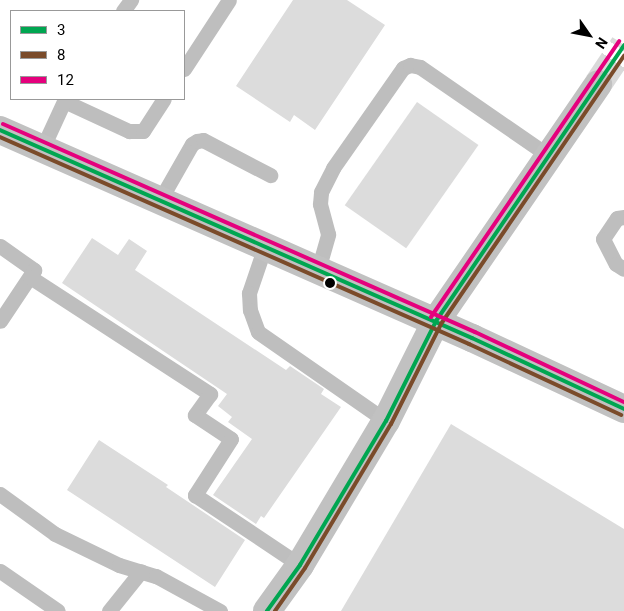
<!DOCTYPE html>
<style>
body{margin:0}
#map{position:relative;width:624px;height:611px;overflow:hidden;background:#fff;font-family:Roboto,sans-serif}
div>[style]{position:absolute}
.building>*{inset:0;background:#dcdcdc;transform-origin:0 0}
.secondary-tunnel>*{height:28px;margin-top:-14px;transform-origin:0;background:repeating-linear-gradient(90deg,#d9d9d9 0 28px,transparent 0 42px)}
.lane>*{height:15px;margin:-7.5px;padding:0 7.5px;transform-origin:7.5px;border-radius:7.5px;background:#bebebe}
.secondary>*{height:28px;margin:-14px;padding:0 14px;transform-origin:14px;border-radius:14px;background:#c1c1c1}
.bus-1>*{height:4px;margin:-2px;padding:0 2px;transform-origin:2px;border-radius:2px;background:#00a651}
.bus-2>*{height:4px;margin:-2px;padding:0 2px;transform-origin:2px;border-radius:2px;background:#7a4b2a}
.bus-3>*{height:4px;margin:-2px;padding:0 2px;transform-origin:2px;border-radius:2px;background:#e5007d}
.dots>*{width:14px;height:14px;translate:-50% -50%;box-sizing:border-box;border:2px solid #fff;border-radius:50%}
span{translate:-50% -50%;white-space:nowrap;text-align:center;line-height:1.15;-webkit-text-stroke:5px #fff;paint-order:stroke}
.legend{position:absolute;left:10px;top:10px;width:175px;height:90px;box-sizing:border-box;background:#fff;border:1px solid #999;margin:0;padding:6px 9px;list-style:none;font-size:15px;color:#000}
.legend li{display:flex;align-items:center;gap:10px;height:25px}
.legend b{width:25px;border:1px solid #999}
.north{position:absolute;left:564px;top:10px;width:50px;height:50px;-webkit-text-stroke:4px #fff;paint-order:stroke;rotate:123deg;font-size:14px;font-weight:700;line-height:20px;text-align:center;color:#000}
.north::after{content:'';display:block;margin:auto;width:18px;height:22px;background:#000;clip-path:polygon(50% 0,100% 100%,50% 72%,0 100%)}
</style>
<div id="map">
<div class="building">
<div style="clip-path:polygon(293px 0,347px 0,385px 25px,315px 130px,294px 115px,290px 122px,236px 86px)"></div>
<div style="left:417px;top:102px;width:75px;height:126px;rotate:35deg"></div>
<div style="clip-path:polygon(92px 238px,118px 255px,129px 239px,147px 251px,135px 270px,286px 370px,290px 366px,324px 389px,321px 394px,341px 407px,264px 518px,261px 516px,256px 524px,213px 495px,252px 439px,228px 422px,232px 417px,218px 406px,227px 394px,62px 283px)"></div>
<div style="clip-path:polygon(451px 424px,624px 529px,624px 611px,341px 611px)"></div>
<div style="clip-path:polygon(99px 440px,168px 485px,166px 487px,245px 540px,215px 587px,67px 490px)"></div>
</div>
<div class="secondary-tunnel">
<div style="left:598px;top:84px;width:47px;rotate:-56.3deg"></div>
</div>
<div class="lane">
<div style="left:123px;top:11px;width:14px;rotate:-54deg"></div>
<div style="left:184px;top:69px;width:82px;rotate:-56.9deg"></div>
<div style="left:64px;top:101px;width:72px;rotate:24.8deg"></div>
<div style="left:129px;top:131px;width:14px"></div>
<div style="left:143px;top:131px;width:38px;rotate:-57deg"></div>
<div style="left:42px;top:149px;width:55px;rotate:-65.3deg"></div>
<div style="left:160px;top:200px;width:64px;rotate:-60.3deg"></div>
<div style="left:192px;top:144px;width:6px;rotate:-31deg"></div>
<div style="left:197px;top:141px;width:6px;rotate:-9deg"></div>
<div style="left:203px;top:140px;width:76px;rotate:27.6deg"></div>
<div style="left:624px;top:217px;width:7px;rotate:172deg"></div>
<div style="left:617px;top:218px;width:25px;rotate:124deg"></div>
<div style="left:603px;top:239px;width:28px;rotate:63deg"></div>
<div style="left:616px;top:264px;width:9px;rotate:32deg"></div>
<div style="left:0;top:246px;width:42px;rotate:35.2deg"></div>
<div style="left:34px;top:270px;width:61px;rotate:123.7deg"></div>
<div style="left:265px;top:246px;width:50px;rotate:108.8deg"></div>
<div style="left:249px;top:293px;width:17px;rotate:87deg"></div>
<div style="left:250px;top:310px;width:23px;rotate:70deg"></div>
<div style="left:258px;top:332px;width:156px;rotate:34.8deg"></div>
<div style="left:318px;top:270px;width:37px;rotate:-74deg"></div>
<div style="left:328px;top:234px;width:31px;rotate:-105deg"></div>
<div style="left:320px;top:204px;width:12px;rotate:-85deg"></div>
<div style="left:321px;top:192px;width:27px;rotate:-63deg"></div>
<div style="left:333px;top:168px;width:122px;rotate:-55deg"></div>
<div style="left:403px;top:68px;width:8px;rotate:-23deg"></div>
<div style="left:410px;top:65px;width:10px;rotate:11deg"></div>
<div style="left:420px;top:67px;width:157px;rotate:34.6deg"></div>
<div style="left:30px;top:277px;width:215px;rotate:33deg"></div>
<div style="left:210px;top:394px;width:26px;rotate:126deg"></div>
<div style="left:195px;top:415px;width:43px;rotate:33.7deg"></div>
<div style="left:231px;top:439px;width:67px;rotate:122.7deg"></div>
<div style="left:195px;top:495px;width:126px;rotate:33.7deg"></div>
<div style="left:0;top:494px;width:68px;rotate:36deg"></div>
<div style="left:55px;top:534px;width:71px;rotate:25.8deg"></div>
<div style="left:119px;top:565px;width:39px;rotate:17deg"></div>
<div style="left:156px;top:576px;width:73px;rotate:28.7deg"></div>
<div style="left:0;top:571px;width:70px;rotate:34.6deg"></div>
<div style="left:109px;top:611px;width:51px;rotate:-51.3deg"></div>
</div>
<div class="secondary">
<div style="left:0;top:130px;width:516px;rotate:23.78deg"></div>
<div style="left:472px;top:338px;width:168px;rotate:25deg"></div>
<div style="left:267px;top:611px;width:57px;rotate:-54.3deg"></div>
<div style="left:300px;top:565px;width:168px;rotate:-59.2deg"></div>
<div style="left:386px;top:421px;width:112px;rotate:-63.4deg"></div>
<div style="left:436px;top:321px;width:287px;rotate:-55.6deg"></div>
</div>
<div class="bus-1">
<div style="left:0;top:130px;width:516px;rotate:23.78deg"></div>
<div style="left:472px;top:338px;width:168px;rotate:25deg"></div>
<div style="left:267px;top:611px;width:57px;rotate:-54.3deg"></div>
<div style="left:300px;top:565px;width:168px;rotate:-59.2deg"></div>
<div style="left:386px;top:421px;width:112px;rotate:-63.4deg"></div>
<div style="left:436px;top:321px;width:334px;rotate:-55.7deg"></div>
</div>
<div class="bus-2">
<div style="left:0;top:137px;width:513px;rotate:23.81deg"></div>
<div style="left:469px;top:344px;width:168px;rotate:25deg"></div>
<div style="left:275px;top:611px;width:52px;rotate:-55.1deg"></div>
<div style="left:305px;top:568px;width:168px;rotate:-59.2deg"></div>
<div style="left:391px;top:424px;width:112px;rotate:-63.4deg"></div>
<div style="left:441px;top:324px;width:325px;rotate:-55.7deg"></div>
</div>
<div class="bus-3">
<div style="left:3px;top:124px;width:516px;rotate:23.78deg"></div>
<div style="left:475px;top:332px;width:165px;rotate:25.2deg"></div>
<div style="left:431px;top:317px;width:334px;rotate:-55.7deg"></div>
</div>
<div class="dots">
<div style="left:330px;top:283px;background:#000"></div>
</div>
<ul class="legend">
<li><b style="height:6px;background:#00a651"></b>3</li>
<li><b style="height:6px;background:#7a4b2a"></b>8</li>
<li><b style="height:6px;background:#e5007d"></b>12</li>
</ul>
<div class="north">N</div>
</div>
